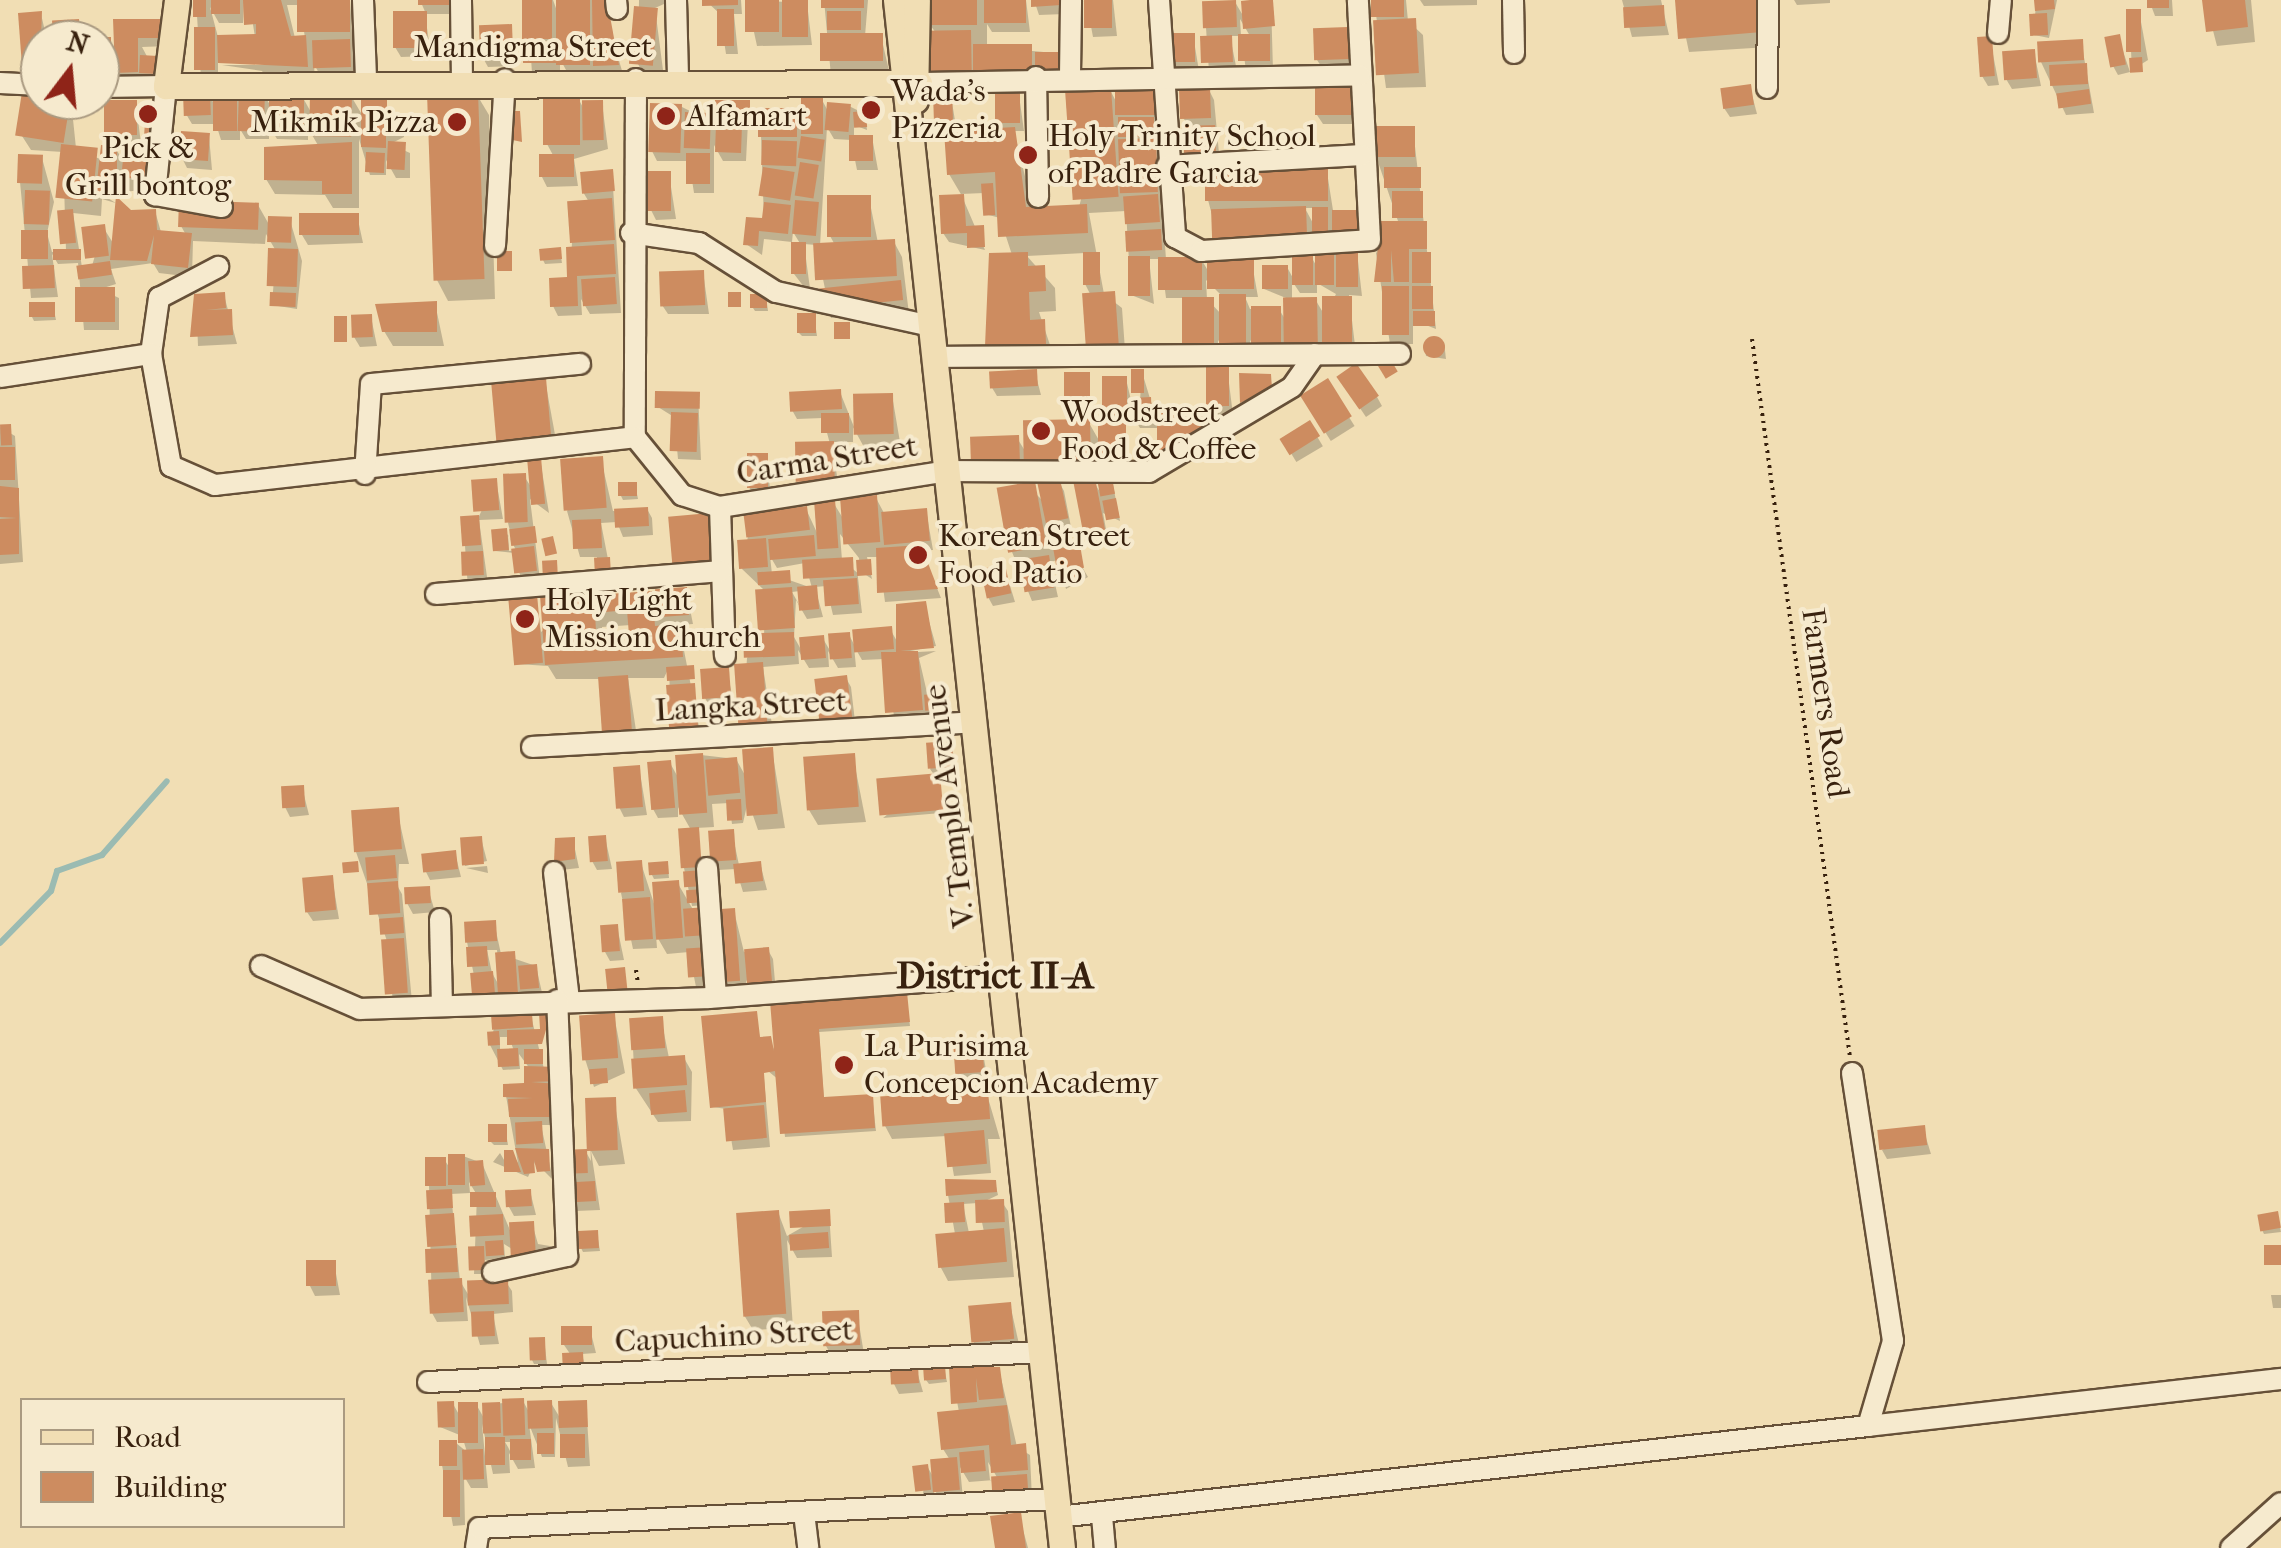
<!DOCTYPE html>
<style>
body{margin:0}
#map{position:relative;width:2281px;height:1548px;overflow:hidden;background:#f1deb4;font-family:"IM FELL French Canon",serif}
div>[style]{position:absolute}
.shadow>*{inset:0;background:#0003;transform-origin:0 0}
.stream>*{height:6px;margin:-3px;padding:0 3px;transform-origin:3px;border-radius:3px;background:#9bbbb2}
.building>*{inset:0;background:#cd8c60;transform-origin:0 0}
.round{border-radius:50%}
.path>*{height:4px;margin-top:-2px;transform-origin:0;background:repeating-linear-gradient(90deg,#38210e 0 2.5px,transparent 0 7.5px)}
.roads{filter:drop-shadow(2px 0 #665038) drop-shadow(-2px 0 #665038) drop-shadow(0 2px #665038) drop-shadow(0 -2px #665038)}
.minor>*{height:20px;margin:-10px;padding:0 10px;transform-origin:10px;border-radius:10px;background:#f6eace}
.major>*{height:25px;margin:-12.5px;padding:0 12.5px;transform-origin:12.5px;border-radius:12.5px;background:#f1deb4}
.dots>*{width:28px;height:28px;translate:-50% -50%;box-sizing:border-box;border:5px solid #f6eace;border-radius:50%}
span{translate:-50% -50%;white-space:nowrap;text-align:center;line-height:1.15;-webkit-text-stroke:8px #f6eace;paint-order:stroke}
.street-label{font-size:32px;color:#38210e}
.poi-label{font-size:32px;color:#38210e}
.left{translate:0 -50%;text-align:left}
.right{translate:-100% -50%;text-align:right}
.quarter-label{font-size:38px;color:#38210e;font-weight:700}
.legend{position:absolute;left:20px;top:1398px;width:325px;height:130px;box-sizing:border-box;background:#f6eace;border:2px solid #aa9a81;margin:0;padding:12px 18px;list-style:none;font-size:30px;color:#38210e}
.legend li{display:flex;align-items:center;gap:20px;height:50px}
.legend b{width:50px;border:2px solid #aa9a81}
.north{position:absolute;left:20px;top:20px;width:100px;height:100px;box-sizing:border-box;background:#f6eace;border:2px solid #aa9a81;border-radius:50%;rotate:16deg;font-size:28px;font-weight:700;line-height:40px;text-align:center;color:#38210e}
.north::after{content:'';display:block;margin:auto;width:35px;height:45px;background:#8f2418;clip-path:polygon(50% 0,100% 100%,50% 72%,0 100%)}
</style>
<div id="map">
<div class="shadow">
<div style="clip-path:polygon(evenodd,196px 0,244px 0,243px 23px,219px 23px,210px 7px,218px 37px,255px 37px,249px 0,350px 0,355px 75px,321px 77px,314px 64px,315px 81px,269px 82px,262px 71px,222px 65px,269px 65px,218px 59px,218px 80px,201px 79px,196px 0,287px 5px,300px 5px,305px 38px,295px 38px,287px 5px)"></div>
<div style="clip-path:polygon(420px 0,454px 0,454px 14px,426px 14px)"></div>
<div style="clip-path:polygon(527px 0,553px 0,560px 19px,559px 0,601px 0,623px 74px,571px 79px,560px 59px,560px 72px,532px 73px)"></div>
<div style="clip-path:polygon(639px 0,673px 0,655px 8px,663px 70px,643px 73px,638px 64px)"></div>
<div style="clip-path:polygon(705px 0,741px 0,742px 14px,734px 14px,738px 54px,726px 54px,720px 14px)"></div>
<div style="clip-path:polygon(747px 0,807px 3px,812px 45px,757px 46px)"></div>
<div style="clip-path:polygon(824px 0,868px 0,865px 36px,881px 36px,890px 75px,831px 76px)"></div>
<div style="clip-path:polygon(930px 0,1026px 0,1030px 32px,992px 32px,987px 24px,987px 47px,1066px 54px,1036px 79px,979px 90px,930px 25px)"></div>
<div style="clip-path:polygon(1034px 0,1064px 0,1065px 14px,1039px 15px)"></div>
<div style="clip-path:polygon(1086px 0,1113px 0,1117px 36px,1093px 37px)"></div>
<div style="clip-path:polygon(1374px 0,1406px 0,1408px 21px,1423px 35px,1426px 87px,1386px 88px)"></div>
<div style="clip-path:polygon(1420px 0,1477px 0,1477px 5px,1424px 6px)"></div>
<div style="clip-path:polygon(1622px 0,1661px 0,1669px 35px,1632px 37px)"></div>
<div style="clip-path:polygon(1678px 0,1764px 0,1769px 47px,1689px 52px)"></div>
<div style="clip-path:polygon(1794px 0,1830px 0,1830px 3px,1797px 5px)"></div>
<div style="clip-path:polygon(2036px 0,2057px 0,2049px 38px,2034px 35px)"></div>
<div style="clip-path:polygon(2149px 0,2172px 0,2173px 16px,2155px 16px)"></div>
<div style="clip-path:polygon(2205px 0,2251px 0,2255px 42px,2217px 46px)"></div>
<div style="clip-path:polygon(evenodd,1271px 1px,1273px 70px,1246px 70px,1241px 36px,1230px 36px,1237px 71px,1209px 72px,1206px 28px,1235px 2px,1245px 19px,1271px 1px,1240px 19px,1250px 36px,1241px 36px,1240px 19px)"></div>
<div style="clip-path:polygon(2139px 11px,2148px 60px,2132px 70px,2131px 51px)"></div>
<div style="clip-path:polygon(41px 14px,47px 40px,40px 40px,40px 74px,30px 75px)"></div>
<div style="clip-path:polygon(425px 14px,431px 56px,401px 57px,395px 47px)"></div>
<div style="clip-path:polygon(164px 21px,169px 46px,142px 47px,158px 77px,142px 81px,122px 81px,115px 68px,115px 78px,100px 78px,100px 40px,55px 40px,78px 22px,83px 39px,109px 39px,117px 52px,116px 22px)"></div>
<div style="clip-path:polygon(510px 26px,517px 66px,488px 67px,483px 58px)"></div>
<div style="clip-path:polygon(1346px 30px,1353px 68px,1323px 69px,1317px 60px)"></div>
<div style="clip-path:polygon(1193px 35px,1199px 71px,1175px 71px,1170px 62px)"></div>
<div style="clip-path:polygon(2118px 36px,2130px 72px,2118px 75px,2113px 66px)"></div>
<div style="clip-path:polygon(1990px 39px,1999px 85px,1988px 86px,1982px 76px)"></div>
<div style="clip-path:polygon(2081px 41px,2094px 113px,2066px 115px,2041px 62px)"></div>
<div style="clip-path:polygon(2034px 52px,2041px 86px,2012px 89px,2006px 79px)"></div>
<div style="clip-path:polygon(1352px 85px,1358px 124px,1323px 124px,1317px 115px)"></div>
<div style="clip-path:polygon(1750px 87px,1757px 114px,1730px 117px,1724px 108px)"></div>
<div style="clip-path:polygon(evenodd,1018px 88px,1024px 131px,1014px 131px,1033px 209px,1079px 207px,1110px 90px,1119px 107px,1154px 89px,1166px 259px,1201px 259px,1210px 274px,1222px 253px,1208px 200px,1327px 172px,1335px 223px,1366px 212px,1321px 242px,1313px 229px,1314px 251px,1250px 252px,1258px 297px,1245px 297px,1250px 309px,1279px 309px,1286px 321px,1286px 298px,1264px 289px,1287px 267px,1294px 280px,1312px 258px,1318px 269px,1318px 254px,1357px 252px,1362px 296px,1349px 295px,1356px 354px,1259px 354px,1250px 340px,1251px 356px,1228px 356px,1218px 340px,1218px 354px,1190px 354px,1185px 298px,1166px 298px,1161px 259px,1149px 259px,1154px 304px,1131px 295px,1126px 211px,1089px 213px,1104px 294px,1122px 308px,1126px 364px,1085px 284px,1085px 253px,1027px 256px,1055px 288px,1056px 311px,1039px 312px,1056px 363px,999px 366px,988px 346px,1012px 255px,1000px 218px,985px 214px,984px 193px,961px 194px,985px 250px,949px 242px,943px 233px,962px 196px,949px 174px,947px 134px,936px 125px,951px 96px,957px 133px,1003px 131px,998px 122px,1018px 88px,1304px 208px,1315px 208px,1315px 227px,1307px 212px,1304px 208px,1018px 88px,1206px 280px,1222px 296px,1222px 315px,1207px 299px,1206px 280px,1018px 88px,1292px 281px,1300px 293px,1317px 293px,1317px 283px,1336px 294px,1325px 316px,1315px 299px,1292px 300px,1292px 281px)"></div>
<div style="clip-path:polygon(1209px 90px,1214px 100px,1220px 164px,1183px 118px)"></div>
<div style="clip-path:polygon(209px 95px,216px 107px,216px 95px,264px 95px,272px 108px,303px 98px,312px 114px,351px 96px,364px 118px,385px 102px,391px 120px,405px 125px,404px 137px,390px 144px,410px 153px,410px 178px,396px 178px,386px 160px,386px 175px,370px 175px,359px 139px,359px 208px,333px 208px,325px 195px,275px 194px,266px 179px,319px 147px,308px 128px,308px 140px,277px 139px,269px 126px,269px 139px,246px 139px,240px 129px,240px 140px,221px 140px,216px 124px,192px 124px,186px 114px)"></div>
<div style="clip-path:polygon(477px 95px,489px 115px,495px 299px,448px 301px,437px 280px)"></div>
<div style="clip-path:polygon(evenodd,40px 100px,71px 100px,76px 148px,102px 160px,114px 148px,106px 134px,136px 103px,141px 144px,113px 144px,125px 164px,150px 165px,147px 189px,103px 195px,130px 212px,155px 211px,161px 232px,186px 235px,181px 226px,258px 205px,271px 228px,290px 220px,302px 261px,297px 309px,272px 305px,276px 251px,266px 234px,265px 244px,193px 241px,192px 277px,159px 273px,153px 263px,111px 269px,116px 284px,100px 289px,119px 298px,119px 330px,84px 330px,78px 263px,58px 264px,52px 254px,58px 297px,31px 298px,20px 182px,42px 158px,54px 202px,47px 233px,52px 252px,66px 251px,63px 152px,31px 150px,22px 136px,40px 100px,102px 199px,119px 204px,113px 243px,103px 227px,92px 266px,82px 267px,73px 213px,101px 216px,102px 199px)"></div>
<div style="clip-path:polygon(579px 100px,585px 111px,602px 103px,608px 149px,574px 159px,578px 186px,547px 187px,542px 177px,554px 157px,547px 144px)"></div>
<div style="clip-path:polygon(822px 100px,829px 113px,849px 106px,865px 114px,867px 130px,854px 125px,854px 138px,872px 137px,878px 170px,857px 170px,851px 140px,834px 139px,827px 127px,820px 246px,835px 245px,830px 236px,869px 198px,878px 243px,894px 242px,902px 257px,909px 314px,831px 318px,816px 245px,804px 244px,811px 296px,794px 274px,801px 245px,793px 232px,792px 242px,764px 239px,762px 255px,746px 244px,764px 221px,761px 136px,795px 111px,803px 124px)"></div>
<div style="clip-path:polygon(749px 103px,746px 161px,723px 161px,714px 145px,714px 193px,694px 193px,689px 161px,657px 161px,652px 151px,680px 106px,722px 127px,718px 119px)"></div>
<div style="clip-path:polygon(1413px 129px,1436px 329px,1413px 320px,1413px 344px,1390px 344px,1376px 253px,1399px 224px,1376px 156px)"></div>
<div style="clip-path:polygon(209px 136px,212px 170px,187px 168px,182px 158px)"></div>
<div style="clip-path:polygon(612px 171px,621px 313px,590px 314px,581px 299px,582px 315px,558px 316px,553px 306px,570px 279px,572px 242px,589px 202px,583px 192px)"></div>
<div style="clip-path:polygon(669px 174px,676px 219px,656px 220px,651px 210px)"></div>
<div style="clip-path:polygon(357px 215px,363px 243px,308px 245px,302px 235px)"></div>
<div style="clip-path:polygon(560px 250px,562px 263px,545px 264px,543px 260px)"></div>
<div style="clip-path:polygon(703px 272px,709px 314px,668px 314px,662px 305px)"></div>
<div style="clip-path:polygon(224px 295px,237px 344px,198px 346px,196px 296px)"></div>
<div style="clip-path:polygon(766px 296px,768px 311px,755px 311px,753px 308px)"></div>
<div style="clip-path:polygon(435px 303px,444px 346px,393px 346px,384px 331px)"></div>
<div style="clip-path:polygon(53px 305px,56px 320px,34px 321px,32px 317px)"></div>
<div style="clip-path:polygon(814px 315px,817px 336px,802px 336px,799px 333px)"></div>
<div style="clip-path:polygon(371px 317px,377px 346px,360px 347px,354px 337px)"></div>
<div style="clip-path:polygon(1444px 342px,1446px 359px,1426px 356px,1424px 343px)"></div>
<div style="clip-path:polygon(1227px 367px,1233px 415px,1215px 415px,1209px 406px)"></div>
<div style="clip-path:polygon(1035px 372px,1041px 395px,997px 396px,991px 386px)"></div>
<div style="clip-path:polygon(evenodd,1142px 372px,1155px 415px,1218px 430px,1165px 461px,1160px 428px,1140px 428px,1132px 414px,1124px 423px,1130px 472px,1106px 472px,1098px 458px,1098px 477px,1026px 462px,1027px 485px,1043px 501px,1059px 482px,1064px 491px,1071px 527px,1060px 529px,1088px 577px,1066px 589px,1058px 560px,1050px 562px,1058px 597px,1032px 601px,1012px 552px,1026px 483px,982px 483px,974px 469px,1017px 438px,1027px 454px,1071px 422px,1066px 413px,1089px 375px,1089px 423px,1100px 442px,1126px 379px,1131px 400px,1140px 400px,1142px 372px,1046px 519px,1055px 534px,1048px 535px,1046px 519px)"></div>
<div style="clip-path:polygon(545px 380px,558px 451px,506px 455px,498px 440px)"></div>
<div style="left:1327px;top:382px;width:52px;height:28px;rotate:58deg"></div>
<div style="clip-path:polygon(1345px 386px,1377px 397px,1382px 406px,1366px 417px)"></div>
<div style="clip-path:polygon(840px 392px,856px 432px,892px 395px,901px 448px,865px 449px,853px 427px,853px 442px,832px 442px,839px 490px,804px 490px,799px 481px,830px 444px,823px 418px,797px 419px,792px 410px)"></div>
<div style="clip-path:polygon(698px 394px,701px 460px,678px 459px,674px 417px,658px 407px)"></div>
<div style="left:1309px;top:423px;width:27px;height:31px;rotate:59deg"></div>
<div style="clip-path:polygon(0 427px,15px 436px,23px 562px,0 564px)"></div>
<div style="clip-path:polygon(766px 456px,771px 497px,754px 497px,749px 487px)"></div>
<div style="clip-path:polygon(evenodd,540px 459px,549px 513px,530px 499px,540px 580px,522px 582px,514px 553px,495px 551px,505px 531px,513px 543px,508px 523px,524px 476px,533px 490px,540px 459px,508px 535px,516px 550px,509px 551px,508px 535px)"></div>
<div style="clip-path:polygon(601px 459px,613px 511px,647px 509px,652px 518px,653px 535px,623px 537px,617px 522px,601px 523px,612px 580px,598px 577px,597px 557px,580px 557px,567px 511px)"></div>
<div style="clip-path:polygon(496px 480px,503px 519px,479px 520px,488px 584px,468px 589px,465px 546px)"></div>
<div style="clip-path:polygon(1093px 481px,1102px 495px,1113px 485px,1120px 521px,1103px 513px,1108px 540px,1091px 543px)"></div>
<div style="clip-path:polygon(635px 484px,638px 499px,623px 500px,621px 496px)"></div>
<div style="clip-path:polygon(evenodd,876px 498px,884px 513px,926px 510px,933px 550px,922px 551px,941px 598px,885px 602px,879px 557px,867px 557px,872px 579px,857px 569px,862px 613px,833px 615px,826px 586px,815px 587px,823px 617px,807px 619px,796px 600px,794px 637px,803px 653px,822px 637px,832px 654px,849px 635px,856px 648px,890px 629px,898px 643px,924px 604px,936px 646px,900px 653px,936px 651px,919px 658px,928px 697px,947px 696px,950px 712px,896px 727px,884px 659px,862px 660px,854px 646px,856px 667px,838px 668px,828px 651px,829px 667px,809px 668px,798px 650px,799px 664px,763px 667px,775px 744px,751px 746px,742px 731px,747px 658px,764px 637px,765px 591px,742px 569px,748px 536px,806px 509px,819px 537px,833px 502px,844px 520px,876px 498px,840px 534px,859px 558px,860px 575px,842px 560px,840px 534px,876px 498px,770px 556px,777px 568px,805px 563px,812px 588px,772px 574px,770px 556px,876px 498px,800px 591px,801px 608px,792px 592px,800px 591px)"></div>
<div style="clip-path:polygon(1004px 566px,1015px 602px,993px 606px,988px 597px)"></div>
<div style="clip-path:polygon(evenodd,686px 589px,693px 624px,679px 625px,701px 737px,677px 738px,671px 729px,669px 667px,664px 678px,628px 678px,639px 750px,601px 679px,556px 679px,548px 666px,517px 664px,536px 596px,541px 632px,588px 594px,593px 604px,651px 594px,658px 607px,686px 589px,631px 625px,632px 650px,604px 652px,602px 627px,631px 625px)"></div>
<div style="clip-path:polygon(727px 670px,734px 705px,710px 707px,705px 698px)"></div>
<div style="clip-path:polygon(846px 678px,851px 687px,856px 730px,817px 681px)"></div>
<div style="clip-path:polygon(951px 743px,958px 776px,938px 777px,941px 813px,883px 818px,935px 776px,930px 769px)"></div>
<div style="clip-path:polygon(772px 750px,785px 828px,758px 830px,748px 801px,743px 823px,732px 824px,729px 803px,712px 804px,714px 827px,696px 828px,707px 905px,692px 906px,684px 868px,691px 830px,678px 807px,678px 817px,658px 818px,653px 809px,670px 763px,679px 779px,701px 755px,736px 759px,746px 777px)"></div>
<div style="clip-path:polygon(853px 756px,866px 822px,818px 825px,809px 810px)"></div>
<div style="clip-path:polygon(639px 767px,647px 815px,624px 817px,619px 807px)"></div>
<div style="clip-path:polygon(302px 787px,309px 815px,290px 817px,285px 807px)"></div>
<div style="clip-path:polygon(397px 810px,409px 864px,399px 864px,398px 887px,407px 903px,428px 888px,435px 912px,413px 914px,402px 894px,412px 1002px,393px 1003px,387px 941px,356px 852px)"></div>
<div style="clip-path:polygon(732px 832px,739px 865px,760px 863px,767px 890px,743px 892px,736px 869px,718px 870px,712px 861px)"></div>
<div style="clip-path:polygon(605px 837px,612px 869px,597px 870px,592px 861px)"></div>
<div style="clip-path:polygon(481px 838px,487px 861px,465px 866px,463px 840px)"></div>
<div style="clip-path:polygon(573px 840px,579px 868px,561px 870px,556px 861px)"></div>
<div style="clip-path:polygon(455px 853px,461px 877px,430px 880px,425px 870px)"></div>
<div style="clip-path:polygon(641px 863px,657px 913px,677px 882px,713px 944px,689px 951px,715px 985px,696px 987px,689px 952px,667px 954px,656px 935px,657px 948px,633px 949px,621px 893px)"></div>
<div style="clip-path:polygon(487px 866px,488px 873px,466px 868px)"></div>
<div style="clip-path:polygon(668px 868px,669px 878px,654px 879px,652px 875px)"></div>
<div style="clip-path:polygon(332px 877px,339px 919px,313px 921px,307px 912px)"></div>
<div style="clip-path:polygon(734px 911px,744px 952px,768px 950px,773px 959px,776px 993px,754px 994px,746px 980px,747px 995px,729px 996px,721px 982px)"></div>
<div style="clip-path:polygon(evenodd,494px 922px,501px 954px,536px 966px,543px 997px,480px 1004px,467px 942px,494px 922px,487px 950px,497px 950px,500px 987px,492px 973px,487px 950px)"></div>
<div style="clip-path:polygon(617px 926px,624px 960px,610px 961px,605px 952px)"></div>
<div style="clip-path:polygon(906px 994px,910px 1026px,819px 1032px,824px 1100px,872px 1096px,876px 1131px,785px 1137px,779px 1080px,763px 1067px,770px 1147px,733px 1150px,726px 1109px,713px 1107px,756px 1014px,760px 1040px,776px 1050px,773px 1004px)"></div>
<div style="clip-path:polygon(614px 1015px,625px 1073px,594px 1087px,585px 1059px)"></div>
<div style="clip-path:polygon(evenodd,531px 1016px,544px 1069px,557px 1069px,564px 1125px,541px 1125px,553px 1180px,535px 1162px,528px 1177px,493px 1162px,500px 1153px,507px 1165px,512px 1152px,518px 1163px,506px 1096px,527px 1086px,530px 1069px,519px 1054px,520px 1069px,503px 1070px,490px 1045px,494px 1028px,531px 1016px,500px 1037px,509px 1037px,514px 1051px,500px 1051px,500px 1037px)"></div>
<div style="clip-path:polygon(661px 1018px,669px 1058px,684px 1058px,692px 1072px,691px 1121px,658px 1122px,635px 1087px,633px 1049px)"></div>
<div style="clip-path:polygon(981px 1042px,988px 1081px,963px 1082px,957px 1073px)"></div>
<div style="clip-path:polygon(986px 1091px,1000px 1139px,988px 1139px,991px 1173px,954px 1176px,947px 1136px,892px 1139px,884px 1124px)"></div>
<div style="clip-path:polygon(614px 1099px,625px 1164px,599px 1166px,591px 1151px,600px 1210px,576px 1211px,569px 1173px,586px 1152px,591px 1161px,588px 1101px)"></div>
<div style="clip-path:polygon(505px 1127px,508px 1145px,494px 1145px,491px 1142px)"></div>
<div style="clip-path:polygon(1923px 1128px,1931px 1154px,1887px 1159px,1882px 1150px)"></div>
<div style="clip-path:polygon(463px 1156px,482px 1163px,512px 1235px,532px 1223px,538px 1244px,556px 1247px,556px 1260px,539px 1250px,540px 1266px,504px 1244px,505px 1258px,485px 1260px,485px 1274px,474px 1274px,477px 1195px,469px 1182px,470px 1193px,451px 1194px,460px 1281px,471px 1299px,506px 1282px,512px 1291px,513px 1312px,493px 1314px,499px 1344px,480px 1345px,466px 1297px,468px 1321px,437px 1322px,432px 1313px,429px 1185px,444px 1159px,451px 1170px)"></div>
<div style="clip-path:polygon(evenodd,995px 1182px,998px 1195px,981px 1203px,1002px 1202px,1008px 1211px,1014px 1277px,948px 1281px,940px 1266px,955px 1234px,948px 1195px,995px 1182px,978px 1203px,984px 1232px,969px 1233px,963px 1204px,978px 1203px)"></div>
<div style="clip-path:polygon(530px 1191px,536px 1215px,514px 1216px,509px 1207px)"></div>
<div style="clip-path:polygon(778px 1212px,787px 1236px,829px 1212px,832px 1257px,797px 1258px,787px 1240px,793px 1328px,753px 1330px,744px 1315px)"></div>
<div style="clip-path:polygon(2277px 1214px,2281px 1232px,2264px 1234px,2262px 1230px)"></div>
<div style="clip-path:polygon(597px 1233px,600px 1251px,583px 1252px,581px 1248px)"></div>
<div style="clip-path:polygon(334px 1263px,340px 1295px,315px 1296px,310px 1286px)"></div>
<div style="clip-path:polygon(2271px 1295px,2281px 1295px,2281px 1308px,2273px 1308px)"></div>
<div style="clip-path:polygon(1010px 1304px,1021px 1353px,981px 1356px,973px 1341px)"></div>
<div style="clip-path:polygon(857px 1312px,864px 1354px,831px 1355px,826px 1346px)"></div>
<div style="clip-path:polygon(590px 1329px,596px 1353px,582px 1354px,588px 1380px,564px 1345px)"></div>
<div style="clip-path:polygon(544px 1339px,547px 1364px,534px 1364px,532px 1360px)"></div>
<div style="clip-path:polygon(944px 1367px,947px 1382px,929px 1384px,926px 1380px)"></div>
<div style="clip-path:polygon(916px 1368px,923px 1392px,899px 1394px,894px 1384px)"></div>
<div style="clip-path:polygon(evenodd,999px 1369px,1017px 1447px,1030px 1455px,1032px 1499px,994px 1480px,969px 1482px,960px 1467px,963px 1499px,941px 1501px,933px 1487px,935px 1499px,922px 1500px,927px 1466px,935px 1480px,950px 1460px,943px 1449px,959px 1412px,951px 1370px,999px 1369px,988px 1462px,998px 1479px,990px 1480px,988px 1462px)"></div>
<div style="clip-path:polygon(evenodd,523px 1401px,530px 1414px,551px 1403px,562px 1421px,586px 1403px,590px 1466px,568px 1467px,556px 1418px,555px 1457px,542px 1457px,529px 1424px,535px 1468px,518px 1469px,509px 1453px,510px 1473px,493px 1474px,482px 1424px,488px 1488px,471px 1488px,464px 1476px,465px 1525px,453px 1526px,442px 1465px,456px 1443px,467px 1452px,462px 1436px,440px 1427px,453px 1404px,461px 1418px,476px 1404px,485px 1420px,485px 1405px,523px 1401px,505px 1442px,512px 1442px,513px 1457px,508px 1447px,505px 1442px)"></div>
<div style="clip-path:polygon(1019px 1515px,1028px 1548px,997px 1548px)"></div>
</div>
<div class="stream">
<div style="left:0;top:943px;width:73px;rotate:-45.6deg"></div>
<div style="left:51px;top:891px;width:21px;rotate:-73deg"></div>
<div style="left:57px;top:871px;width:48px;rotate:-19.6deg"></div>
<div style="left:102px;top:855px;width:98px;rotate:-48.7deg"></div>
</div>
<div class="building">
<div style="left:193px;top:0;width:13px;height:17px"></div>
<div style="left:211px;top:0;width:29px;height:14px"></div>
<div style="clip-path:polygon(243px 0,281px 0,291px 36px,306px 35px,308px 67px,218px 63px,217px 35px,256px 34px,256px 24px,244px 25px)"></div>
<div style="left:297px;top:0;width:53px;height:32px"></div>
<div style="left:418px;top:0;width:32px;height:5px"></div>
<div style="left:522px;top:0;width:30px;height:39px"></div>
<div style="left:556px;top:0;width:34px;height:65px"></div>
<div style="clip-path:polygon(592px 0,607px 0,619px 65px,593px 66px)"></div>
<div style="clip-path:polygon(702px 0,738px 0,738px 5px,702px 6px)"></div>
<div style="left:745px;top:0;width:34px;height:32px"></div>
<div style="left:782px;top:0;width:26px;height:37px"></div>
<div style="left:821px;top:0;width:43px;height:8px"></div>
<div style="left:927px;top:0;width:50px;height:25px"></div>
<div style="left:984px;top:0;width:42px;height:23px"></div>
<div style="clip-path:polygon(1031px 0,1061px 0,1061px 5px,1031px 7px)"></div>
<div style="left:1084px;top:0;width:28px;height:28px"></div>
<div style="left:1236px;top:0;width:27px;height:34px;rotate:88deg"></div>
<div style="clip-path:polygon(1250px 0,1273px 0,1275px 26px,1243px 29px,1241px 1px)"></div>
<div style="left:1371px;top:0;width:33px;height:17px"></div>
<div style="clip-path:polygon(1675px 0,1759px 0,1762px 32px,1678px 39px)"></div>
<div style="clip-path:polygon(2034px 0,2054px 0,2055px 9px,2035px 11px)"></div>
<div style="left:2147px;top:0;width:22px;height:8px"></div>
<div style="clip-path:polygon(2202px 0,2245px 0,2248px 27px,2206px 32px)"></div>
<div style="left:1664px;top:5px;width:21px;height:41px;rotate:87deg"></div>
<div style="left:634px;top:6px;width:24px;height:58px;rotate:5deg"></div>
<div style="left:734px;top:9px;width:37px;height:17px;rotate:90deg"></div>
<div style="left:2126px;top:9px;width:15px;height:43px"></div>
<div style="clip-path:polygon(42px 11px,40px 65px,22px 66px,18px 13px)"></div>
<div style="left:393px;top:11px;width:34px;height:37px"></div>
<div style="left:861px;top:11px;width:19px;height:34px;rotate:90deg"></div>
<div style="left:2047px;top:13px;width:22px;height:18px;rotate:87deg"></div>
<div style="left:1416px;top:18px;width:55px;height:43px;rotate:87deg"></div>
<div style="left:79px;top:19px;width:21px;height:27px;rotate:87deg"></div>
<div style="clip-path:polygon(113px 19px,165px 19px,165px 38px,138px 38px,138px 72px,115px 73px)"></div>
<div style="left:512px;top:24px;width:33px;height:33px;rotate:88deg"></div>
<div style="left:194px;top:27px;width:21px;height:43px"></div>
<div style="left:1348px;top:27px;width:32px;height:35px;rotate:88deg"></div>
<div style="left:971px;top:30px;width:46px;height:45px;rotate:89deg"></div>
<div style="left:883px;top:33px;width:28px;height:63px;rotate:90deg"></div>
<div style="left:1167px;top:33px;width:28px;height:29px"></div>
<div style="left:1238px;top:34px;width:32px;height:27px"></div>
<div style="left:2120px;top:34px;width:31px;height:16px;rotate:79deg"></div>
<div style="left:1232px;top:35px;width:27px;height:32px;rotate:88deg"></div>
<div style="left:1992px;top:36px;width:40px;height:15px;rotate:86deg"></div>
<div style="left:111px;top:37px;width:32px;height:11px;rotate:90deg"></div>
<div style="left:350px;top:39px;width:28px;height:38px;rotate:88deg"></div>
<div style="left:2083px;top:39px;width:21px;height:46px;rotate:87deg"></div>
<div style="left:556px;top:41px;width:22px;height:33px;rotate:90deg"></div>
<div style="left:973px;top:44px;width:59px;height:26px"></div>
<div style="left:2035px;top:49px;width:29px;height:33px;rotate:86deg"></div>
<div style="left:1035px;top:52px;width:33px;height:20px"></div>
<div style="left:140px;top:55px;width:18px;height:18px;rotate:3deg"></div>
<div style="left:2142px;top:57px;width:15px;height:13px;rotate:86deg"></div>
<div style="left:2087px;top:63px;width:21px;height:38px;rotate:87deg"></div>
<div style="left:1354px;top:82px;width:33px;height:39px;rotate:90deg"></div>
<div style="left:1751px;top:84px;width:21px;height:31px;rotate:82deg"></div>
<div style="left:995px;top:85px;width:25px;height:38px"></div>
<div style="left:1155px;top:86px;width:29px;height:40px;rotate:90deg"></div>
<div style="left:1111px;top:88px;width:109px;height:46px;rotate:86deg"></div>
<div style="left:1210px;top:88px;width:30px;height:31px;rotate:88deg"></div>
<div style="left:2089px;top:89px;width:15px;height:33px;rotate:82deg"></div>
<div style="left:22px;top:92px;width:49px;height:44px;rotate:9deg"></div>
<div style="left:210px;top:92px;width:23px;height:27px;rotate:88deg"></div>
<div style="left:239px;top:92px;width:26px;height:39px;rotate:2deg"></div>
<div style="left:478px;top:92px;width:187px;height:51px;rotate:88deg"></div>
<div style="left:213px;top:93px;width:24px;height:38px"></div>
<div style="left:310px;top:93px;width:42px;height:43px;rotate:1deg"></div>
<div style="left:952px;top:93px;width:32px;height:19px;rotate:88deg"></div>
<div style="left:269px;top:95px;width:35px;height:36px"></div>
<div style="left:543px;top:98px;width:37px;height:47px"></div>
<div style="left:801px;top:98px;width:22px;height:36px"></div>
<div style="clip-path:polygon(361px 99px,387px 99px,387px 118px,404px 118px,404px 134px,386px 134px,386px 148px,361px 147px)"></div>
<div style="left:104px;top:100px;width:33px;height:35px"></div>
<div style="left:603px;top:100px;width:40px;height:21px;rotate:89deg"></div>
<div style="left:715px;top:100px;width:35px;height:20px"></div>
<div style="clip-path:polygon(146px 102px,157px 106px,156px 136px,144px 138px)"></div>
<div style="left:827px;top:102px;width:24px;height:28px;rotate:5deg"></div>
<div style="left:650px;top:103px;width:32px;height:49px;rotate:2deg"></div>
<div style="left:758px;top:108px;width:39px;height:29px"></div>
<div style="clip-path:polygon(513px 111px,520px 111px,522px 142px,508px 139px)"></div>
<div style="left:866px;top:111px;width:16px;height:13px;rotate:86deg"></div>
<div style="left:685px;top:112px;width:26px;height:36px;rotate:2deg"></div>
<div style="left:1118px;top:117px;width:36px;height:20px"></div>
<div style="left:716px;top:124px;width:26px;height:28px;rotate:2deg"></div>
<div style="left:1215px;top:125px;width:30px;height:32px;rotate:88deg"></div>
<div style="left:1374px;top:126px;width:41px;height:31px"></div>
<div style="clip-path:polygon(1015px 127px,1026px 207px,1087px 204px,1088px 233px,998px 237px,995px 172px,947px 175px,944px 131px)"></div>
<div style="left:181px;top:131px;width:29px;height:28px;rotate:4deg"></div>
<div style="left:849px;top:135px;width:24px;height:26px"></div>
<div style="left:801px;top:136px;width:24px;height:22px;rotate:9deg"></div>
<div style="left:1156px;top:138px;width:54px;height:38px;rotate:88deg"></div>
<div style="left:762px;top:140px;width:35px;height:25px;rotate:2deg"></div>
<div style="left:388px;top:141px;width:18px;height:28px;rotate:3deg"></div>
<div style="clip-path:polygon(352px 142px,352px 194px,322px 194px,322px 181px,264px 180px,264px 147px)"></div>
<div style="left:61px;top:144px;width:37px;height:54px;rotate:6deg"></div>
<div style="clip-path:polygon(101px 145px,117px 146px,117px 173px,101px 172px,121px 178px,116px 196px,96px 191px)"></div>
<div style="clip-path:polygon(124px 151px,149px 154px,149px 178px,121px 178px)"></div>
<div style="left:366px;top:152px;width:19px;height:20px;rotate:3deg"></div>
<div style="left:686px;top:153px;width:24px;height:31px"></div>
<div style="left:18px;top:154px;width:25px;height:29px;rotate:2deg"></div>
<div style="left:574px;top:154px;width:23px;height:35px;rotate:90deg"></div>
<div style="left:800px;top:162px;width:19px;height:34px;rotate:9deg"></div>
<div style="left:763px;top:167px;width:32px;height:29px;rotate:9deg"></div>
<div style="left:1384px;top:167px;width:37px;height:21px"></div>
<div style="left:613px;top:169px;width:22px;height:33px;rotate:85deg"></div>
<div style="left:1205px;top:169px;width:123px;height:32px"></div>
<div style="left:648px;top:171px;width:23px;height:40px"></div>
<div style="left:993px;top:183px;width:32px;height:12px;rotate:86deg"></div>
<div style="left:25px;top:190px;width:25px;height:34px;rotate:2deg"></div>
<div style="left:1423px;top:191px;width:27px;height:31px;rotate:90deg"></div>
<div style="clip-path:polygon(964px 194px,966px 226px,984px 225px,985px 247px,967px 248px,967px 233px,941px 234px,939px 195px)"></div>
<div style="left:1158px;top:194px;width:28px;height:35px;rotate:86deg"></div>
<div style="left:827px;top:195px;width:44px;height:42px"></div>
<div style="clip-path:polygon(116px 196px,131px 210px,156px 209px,157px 230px,192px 233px,188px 268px,151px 264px,154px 235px,147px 261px,110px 260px)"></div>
<div style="left:612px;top:198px;width:42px;height:45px;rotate:86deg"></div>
<div style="left:179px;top:200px;width:80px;height:27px;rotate:2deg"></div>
<div style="left:795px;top:200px;width:24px;height:34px;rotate:5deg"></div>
<div style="clip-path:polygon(764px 202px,791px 205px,788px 234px,759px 231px,758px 246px,743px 245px,746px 217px,762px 218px)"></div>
<div style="left:1306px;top:206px;width:31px;height:95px;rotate:88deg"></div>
<div style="left:1312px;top:207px;width:16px;height:26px"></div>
<div style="left:73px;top:209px;width:34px;height:16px;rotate:85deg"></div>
<div style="left:1332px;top:210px;width:35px;height:28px"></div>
<div style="left:359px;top:213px;width:22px;height:60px;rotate:90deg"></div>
<div style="left:268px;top:216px;width:24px;height:26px;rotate:2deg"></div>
<div style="clip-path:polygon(1381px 221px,1427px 221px,1427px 249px,1409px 249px,1409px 282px,1394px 282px,1391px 250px,1391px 282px,1374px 282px)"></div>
<div style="left:105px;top:224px;width:32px;height:24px;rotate:83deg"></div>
<div style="left:1161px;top:229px;width:21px;height:36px;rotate:87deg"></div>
<div style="left:21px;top:230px;width:27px;height:29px"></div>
<div style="left:895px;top:239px;width:37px;height:82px;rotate:87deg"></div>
<div style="left:806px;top:242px;width:32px;height:15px;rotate:90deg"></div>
<div style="clip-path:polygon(614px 244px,616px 274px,577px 276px,578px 306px,550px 307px,549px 278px,567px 277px,566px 247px)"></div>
<div style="left:561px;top:247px;width:12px;height:22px;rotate:85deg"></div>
<div style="left:268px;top:248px;width:30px;height:38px;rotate:2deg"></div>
<div style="left:53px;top:249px;width:28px;height:11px"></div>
<div style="left:1336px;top:250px;width:22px;height:37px"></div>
<div style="left:497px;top:251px;width:15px;height:20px"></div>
<div style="clip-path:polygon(1028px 252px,1028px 266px,1045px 265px,1046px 291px,1029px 292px,1030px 320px,1045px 319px,1046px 344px,985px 346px,989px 253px)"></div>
<div style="left:1083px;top:252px;width:17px;height:33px"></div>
<div style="left:1315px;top:252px;width:19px;height:33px"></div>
<div style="left:1412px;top:252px;width:19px;height:31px"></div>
<div style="left:1254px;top:254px;width:35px;height:47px;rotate:90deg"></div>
<div style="left:1128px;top:256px;width:22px;height:40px"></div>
<div style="left:1292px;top:256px;width:21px;height:29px"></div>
<div style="left:1158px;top:257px;width:44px;height:33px"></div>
<div style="left:110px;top:261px;width:14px;height:34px;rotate:82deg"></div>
<div style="left:54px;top:265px;width:23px;height:32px;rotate:88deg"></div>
<div style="left:1262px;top:265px;width:26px;height:24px"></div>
<div style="left:704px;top:270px;width:35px;height:45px;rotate:88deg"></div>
<div style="left:615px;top:277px;width:27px;height:34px;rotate:86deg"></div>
<div style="left:901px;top:280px;width:20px;height:82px;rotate:84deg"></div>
<div style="left:1382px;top:286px;width:27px;height:49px"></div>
<div style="left:1412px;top:286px;width:21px;height:23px"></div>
<div style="left:75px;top:287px;width:40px;height:35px"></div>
<div style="left:1115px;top:291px;width:58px;height:33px;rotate:86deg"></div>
<div style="clip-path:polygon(225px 292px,226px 308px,206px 310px,232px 309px,233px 335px,190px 337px,194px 294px)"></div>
<div style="left:270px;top:292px;width:26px;height:14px;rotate:2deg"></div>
<div style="left:728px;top:292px;width:13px;height:15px"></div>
<div style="left:750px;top:294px;width:17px;height:14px"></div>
<div style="left:1219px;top:294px;width:27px;height:53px"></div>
<div style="left:1322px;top:296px;width:30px;height:49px"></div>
<div style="left:1182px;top:297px;width:32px;height:48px"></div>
<div style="left:1317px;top:297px;width:49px;height:34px;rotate:89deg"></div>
<div style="clip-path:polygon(437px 301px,437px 332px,382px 332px,375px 304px)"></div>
<div style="left:55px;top:302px;width:15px;height:26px;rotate:90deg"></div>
<div style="left:1251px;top:306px;width:30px;height:40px"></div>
<div style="left:1435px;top:311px;width:15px;height:22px;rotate:90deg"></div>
<div style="left:797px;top:313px;width:19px;height:20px"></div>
<div style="left:372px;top:314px;width:23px;height:21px;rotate:88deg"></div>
<div style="left:334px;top:316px;width:13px;height:26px"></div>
<div style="left:834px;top:322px;width:16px;height:17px"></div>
<div class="round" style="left:1423px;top:336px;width:22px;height:22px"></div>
<div style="left:1389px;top:357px;width:17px;height:14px;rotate:59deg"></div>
<div style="left:1356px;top:363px;width:40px;height:24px;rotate:55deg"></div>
<div style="left:1206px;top:365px;width:23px;height:41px"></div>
<div style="left:1037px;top:369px;width:17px;height:48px;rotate:87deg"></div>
<div style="left:1144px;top:369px;width:24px;height:13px;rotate:90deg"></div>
<div style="left:1064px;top:372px;width:26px;height:42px"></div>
<div style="clip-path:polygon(1239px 373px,1271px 374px,1272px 389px,1240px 403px)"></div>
<div style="left:1102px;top:376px;width:25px;height:39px"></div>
<div style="left:546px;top:378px;width:59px;height:55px;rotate:85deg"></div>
<div style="left:1328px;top:378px;width:45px;height:33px;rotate:58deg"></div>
<div style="left:841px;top:389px;width:20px;height:52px;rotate:87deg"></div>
<div style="left:655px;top:391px;width:45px;height:17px;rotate:1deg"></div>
<div style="left:893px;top:393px;width:41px;height:40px;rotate:89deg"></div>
<div style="left:1151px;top:397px;width:22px;height:20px;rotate:87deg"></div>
<div style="left:671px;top:412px;width:27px;height:39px;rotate:2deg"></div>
<div style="clip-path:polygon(1157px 412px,1212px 412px,1215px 420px,1157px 453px)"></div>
<div style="left:849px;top:413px;width:20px;height:28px;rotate:90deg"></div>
<div style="left:1090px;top:419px;width:44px;height:67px;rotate:89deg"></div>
<div style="left:1310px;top:420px;width:19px;height:36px;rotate:58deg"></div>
<div style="left:1098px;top:421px;width:28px;height:42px"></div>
<div style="left:11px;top:424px;width:21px;height:11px;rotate:87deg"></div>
<div style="left:1019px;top:435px;width:33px;height:49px;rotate:88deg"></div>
<div style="left:834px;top:441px;width:40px;height:39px;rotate:89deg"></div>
<div style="left:0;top:447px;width:15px;height:33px"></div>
<div style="left:747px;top:453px;width:21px;height:35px"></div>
<div style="left:603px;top:456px;width:52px;height:43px;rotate:86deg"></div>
<div style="left:541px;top:457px;width:47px;height:14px;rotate:85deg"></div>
<div style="left:526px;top:473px;width:49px;height:23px;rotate:88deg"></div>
<div style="left:497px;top:478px;width:32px;height:26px;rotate:86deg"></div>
<div style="left:1095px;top:478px;width:54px;height:22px;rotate:79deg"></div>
<div style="left:1112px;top:478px;width:16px;height:15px;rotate:79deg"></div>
<div style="left:1060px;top:479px;width:40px;height:23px;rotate:78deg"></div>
<div style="left:1035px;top:481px;width:66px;height:39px;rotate:80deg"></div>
<div style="left:637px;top:482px;width:14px;height:19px;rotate:90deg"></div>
<div style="clip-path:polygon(0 486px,19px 488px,19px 554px,0 555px,0 519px,17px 518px,0 517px)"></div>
<div style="left:877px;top:495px;width:47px;height:37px;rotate:86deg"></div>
<div style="left:1116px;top:498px;width:20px;height:14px;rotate:79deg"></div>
<div style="left:835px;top:499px;width:49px;height:21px;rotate:86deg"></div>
<div style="left:807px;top:506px;width:24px;height:64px;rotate:83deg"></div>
<div style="left:648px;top:507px;width:19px;height:34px;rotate:87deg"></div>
<div style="left:927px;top:508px;width:33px;height:46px;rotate:85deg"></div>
<div style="left:710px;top:513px;width:54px;height:42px;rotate:85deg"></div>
<div style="left:479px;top:515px;width:30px;height:19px;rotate:86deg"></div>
<div style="left:601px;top:519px;width:29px;height:29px;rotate:88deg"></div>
<div style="left:535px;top:526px;width:17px;height:26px;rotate:83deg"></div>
<div style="left:507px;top:528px;width:22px;height:16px;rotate:85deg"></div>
<div style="left:1063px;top:529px;width:15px;height:15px;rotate:79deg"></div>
<div style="left:814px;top:535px;width:21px;height:46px;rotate:85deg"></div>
<div style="left:553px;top:536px;width:18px;height:12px;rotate:77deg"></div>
<div style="left:766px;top:538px;width:29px;height:29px;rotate:86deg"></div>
<div style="clip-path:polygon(921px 545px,938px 589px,877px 593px,876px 548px)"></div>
<div style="left:1080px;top:545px;width:23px;height:27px;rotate:80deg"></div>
<div style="left:534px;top:546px;width:25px;height:23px;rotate:83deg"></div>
<div style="left:483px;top:551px;width:24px;height:22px;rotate:88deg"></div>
<div style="left:1049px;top:555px;width:33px;height:30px;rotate:81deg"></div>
<div style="left:610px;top:557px;width:20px;height:16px;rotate:87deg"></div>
<div style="left:853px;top:557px;width:19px;height:51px;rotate:87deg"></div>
<div style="left:871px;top:559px;width:16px;height:15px;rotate:86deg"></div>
<div style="left:557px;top:560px;width:19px;height:15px;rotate:87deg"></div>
<div style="left:1005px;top:564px;width:30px;height:25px;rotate:78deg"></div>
<div style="left:790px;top:570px;width:13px;height:33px;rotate:86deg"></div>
<div style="left:1075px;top:573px;width:10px;height:16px;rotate:79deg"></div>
<div style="left:857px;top:578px;width:26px;height:34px;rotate:86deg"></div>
<div style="left:817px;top:585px;width:24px;height:20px;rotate:85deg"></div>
<div style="left:687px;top:587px;width:28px;height:32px;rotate:86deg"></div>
<div style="left:792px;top:587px;width:41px;height:37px;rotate:86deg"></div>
<div style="clip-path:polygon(evenodd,652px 591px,655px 626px,681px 624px,683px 657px,545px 665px,540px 595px,589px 592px,590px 607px,594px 595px,652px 591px,627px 610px,630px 648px,597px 650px,595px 613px,627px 610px)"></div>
<div style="left:537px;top:594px;width:69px;height:29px;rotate:85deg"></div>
<div style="clip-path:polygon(926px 601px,934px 648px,900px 651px,918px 651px,923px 710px,885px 713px,881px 652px,896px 652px,896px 604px)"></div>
<div style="left:892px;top:626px;width:23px;height:40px;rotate:85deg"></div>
<div style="left:794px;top:632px;width:24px;height:51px;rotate:88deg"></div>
<div style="left:850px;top:632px;width:26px;height:22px;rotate:86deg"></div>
<div style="left:824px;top:635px;width:23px;height:25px;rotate:85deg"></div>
<div style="left:763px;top:662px;width:68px;height:29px;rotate:86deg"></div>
<div style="left:694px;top:665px;width:14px;height:28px;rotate:86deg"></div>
<div style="left:729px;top:667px;width:30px;height:29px;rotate:86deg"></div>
<div style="left:628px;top:675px;width:61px;height:30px;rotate:86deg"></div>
<div style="left:847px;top:675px;width:46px;height:33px;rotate:83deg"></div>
<div style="left:695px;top:683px;width:45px;height:29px;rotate:86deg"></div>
<div style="left:948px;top:693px;width:16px;height:24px;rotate:86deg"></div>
<div style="left:952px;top:741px;width:26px;height:26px;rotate:86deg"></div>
<div style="left:773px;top:747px;width:67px;height:31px;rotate:86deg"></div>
<div style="left:703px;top:753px;width:60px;height:28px;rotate:86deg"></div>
<div style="left:855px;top:753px;width:54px;height:52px;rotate:86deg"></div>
<div style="left:737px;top:757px;width:36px;height:32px;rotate:85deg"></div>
<div style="left:671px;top:760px;width:48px;height:24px;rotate:85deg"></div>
<div style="left:640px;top:765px;width:42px;height:27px;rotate:86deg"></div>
<div style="left:940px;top:773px;width:37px;height:64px;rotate:85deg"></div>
<div style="left:304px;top:785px;width:22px;height:23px;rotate:87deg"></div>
<div style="left:741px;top:799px;width:21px;height:15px;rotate:87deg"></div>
<div style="left:399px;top:807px;width:42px;height:48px;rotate:86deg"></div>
<div style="left:699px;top:827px;width:40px;height:21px;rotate:86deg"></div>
<div style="left:734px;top:829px;width:31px;height:26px;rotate:86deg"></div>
<div style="left:606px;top:835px;width:26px;height:18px;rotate:86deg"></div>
<div style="left:482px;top:836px;width:28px;height:22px;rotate:86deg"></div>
<div style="clip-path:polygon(575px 837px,575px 859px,554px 862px,555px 838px)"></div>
<div style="left:456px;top:850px;width:19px;height:35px;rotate:84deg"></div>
<div style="left:395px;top:855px;width:23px;height:30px;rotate:85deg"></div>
<div style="left:642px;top:860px;width:31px;height:26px;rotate:86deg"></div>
<div style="left:358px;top:861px;width:11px;height:16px;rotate:85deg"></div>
<div style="left:668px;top:861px;width:13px;height:20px;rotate:86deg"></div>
<div style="left:761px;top:861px;width:20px;height:28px;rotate:84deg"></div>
<div style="left:703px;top:870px;width:16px;height:20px;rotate:86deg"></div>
<div style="left:333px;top:875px;width:35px;height:31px;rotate:85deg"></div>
<div style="left:679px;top:880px;width:58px;height:27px;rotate:86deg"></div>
<div style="left:398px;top:881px;width:32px;height:31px;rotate:86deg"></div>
<div style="left:430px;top:886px;width:17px;height:26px;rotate:87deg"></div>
<div style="left:705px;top:889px;width:13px;height:19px;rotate:86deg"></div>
<div style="left:650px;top:897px;width:42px;height:28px;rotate:86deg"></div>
<div style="left:707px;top:907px;width:28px;height:24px;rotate:86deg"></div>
<div style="left:735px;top:908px;width:73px;height:22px;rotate:86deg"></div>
<div style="left:403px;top:917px;width:16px;height:24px;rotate:86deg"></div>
<div style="left:496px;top:920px;width:21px;height:32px;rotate:87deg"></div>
<div style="left:618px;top:924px;width:27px;height:18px;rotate:86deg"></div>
<div style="left:404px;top:938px;width:55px;height:23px;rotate:86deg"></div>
<div style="left:487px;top:946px;width:20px;height:21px;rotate:87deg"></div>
<div style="left:709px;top:947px;width:29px;height:23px;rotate:86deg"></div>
<div style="left:769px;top:947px;width:37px;height:25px;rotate:85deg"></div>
<div style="left:515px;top:951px;width:48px;height:20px;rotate:86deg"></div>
<div style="left:537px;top:964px;width:24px;height:19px;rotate:85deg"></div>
<div style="left:625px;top:967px;width:27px;height:20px;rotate:84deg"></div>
<div style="left:493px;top:971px;width:23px;height:23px;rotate:85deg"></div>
<div style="clip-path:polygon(907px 992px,910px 1022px,819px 1029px,824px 1097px,873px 1094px,875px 1128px,780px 1134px,775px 1071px,764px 1073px,766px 1102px,710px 1108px,701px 1016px,757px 1011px,760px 1037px,771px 1036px,774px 1051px,770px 1001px)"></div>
<div style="clip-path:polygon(551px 1012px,542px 1044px,507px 1045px,507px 1030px,540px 1029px,539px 1013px)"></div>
<div style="left:532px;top:1013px;width:14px;height:41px;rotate:86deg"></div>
<div style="left:615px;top:1013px;width:45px;height:36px;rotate:86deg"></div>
<div style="left:663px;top:1016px;width:32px;height:34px;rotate:86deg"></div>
<div style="left:499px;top:1031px;width:14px;height:12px;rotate:86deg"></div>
<div style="left:982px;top:1040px;width:32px;height:29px;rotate:86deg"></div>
<div style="left:518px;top:1048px;width:18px;height:21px;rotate:87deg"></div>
<div style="left:524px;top:1049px;width:19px;height:15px"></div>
<div style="left:685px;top:1055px;width:30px;height:54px;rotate:86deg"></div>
<div style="clip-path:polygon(524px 1066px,559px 1067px,560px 1081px,531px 1082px,559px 1084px,560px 1117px,509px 1117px,508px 1099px,533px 1098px,503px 1097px,503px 1084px,524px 1083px)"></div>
<div style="left:607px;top:1068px;width:15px;height:18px;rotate:86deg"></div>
<div style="left:988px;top:1089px;width:30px;height:108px;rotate:86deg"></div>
<div style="left:685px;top:1090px;width:22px;height:36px;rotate:85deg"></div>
<div style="left:616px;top:1097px;width:53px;height:31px;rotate:88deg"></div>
<div style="left:764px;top:1105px;width:33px;height:41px;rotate:85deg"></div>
<div style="left:542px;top:1121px;width:22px;height:27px;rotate:87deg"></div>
<div style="left:507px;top:1124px;width:18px;height:19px;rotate:90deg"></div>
<div style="left:1925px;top:1125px;width:20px;height:48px;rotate:84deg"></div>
<div style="left:984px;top:1130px;width:34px;height:40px;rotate:85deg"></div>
<div style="clip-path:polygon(515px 1148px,549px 1149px,550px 1171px,537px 1172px,534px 1160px,535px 1173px,524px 1174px)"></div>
<div style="left:587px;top:1149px;width:24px;height:21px;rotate:88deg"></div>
<div style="clip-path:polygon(504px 1150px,513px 1150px,521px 1172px,504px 1172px)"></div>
<div style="left:448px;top:1154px;width:17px;height:31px"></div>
<div style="left:425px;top:1157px;width:21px;height:29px"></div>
<div style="left:483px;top:1160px;width:25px;height:15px;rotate:85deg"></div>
<div style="clip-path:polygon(945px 1179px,996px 1180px,997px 1192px,946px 1196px)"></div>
<div style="left:595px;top:1181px;width:20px;height:28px;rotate:87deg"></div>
<div style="left:452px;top:1189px;width:19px;height:26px;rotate:87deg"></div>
<div style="left:531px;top:1189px;width:17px;height:26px;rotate:87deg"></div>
<div style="left:496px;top:1192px;width:15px;height:26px;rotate:90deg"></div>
<div style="left:1004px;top:1199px;width:23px;height:29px;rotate:88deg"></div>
<div style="left:964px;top:1202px;width:20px;height:20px;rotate:87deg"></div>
<div style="left:830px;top:1209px;width:17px;height:41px;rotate:87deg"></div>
<div style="left:779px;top:1210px;width:104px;height:43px;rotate:86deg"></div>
<div style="left:2278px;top:1211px;width:17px;height:21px;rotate:80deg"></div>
<div style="left:454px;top:1213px;width:32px;height:29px;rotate:86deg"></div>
<div style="left:503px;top:1214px;width:21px;height:34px;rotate:87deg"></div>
<div style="left:534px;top:1221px;width:36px;height:25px;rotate:87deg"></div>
<div style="left:1004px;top:1228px;width:34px;height:69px;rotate:85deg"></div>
<div style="left:598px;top:1230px;width:18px;height:20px;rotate:87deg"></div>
<div style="left:828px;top:1232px;width:16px;height:39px;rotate:86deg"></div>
<div style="left:503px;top:1240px;width:15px;height:18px;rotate:86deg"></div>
<div style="left:2281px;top:1245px;width:20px;height:17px;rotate:90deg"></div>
<div style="left:484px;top:1246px;width:24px;height:16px;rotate:88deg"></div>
<div style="left:457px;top:1248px;width:24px;height:32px;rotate:88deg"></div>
<div style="left:336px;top:1260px;width:26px;height:30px;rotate:90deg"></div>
<div style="left:462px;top:1278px;width:34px;height:34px;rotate:87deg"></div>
<div style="left:508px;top:1279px;width:25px;height:41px;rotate:88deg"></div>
<div style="left:1011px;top:1302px;width:37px;height:43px;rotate:85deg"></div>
<div style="left:859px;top:1310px;width:35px;height:37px;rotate:88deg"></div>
<div style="left:494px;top:1311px;width:25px;height:23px;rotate:88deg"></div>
<div style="left:592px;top:1326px;width:19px;height:31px;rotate:90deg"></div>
<div style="left:545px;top:1337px;width:23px;height:16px;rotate:88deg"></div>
<div style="left:583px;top:1352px;width:20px;height:21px;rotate:87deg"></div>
<div style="left:918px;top:1365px;width:18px;height:28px;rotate:87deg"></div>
<div style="left:945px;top:1365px;width:14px;height:22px;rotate:86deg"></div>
<div style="clip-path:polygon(949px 1367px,1000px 1367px,1004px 1398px,979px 1400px,976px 1378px,977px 1402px,951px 1404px)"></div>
<div style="left:524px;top:1398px;width:37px;height:22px;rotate:88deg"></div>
<div style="left:552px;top:1400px;width:28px;height:25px;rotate:88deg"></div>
<div style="left:587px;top:1400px;width:27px;height:29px;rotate:88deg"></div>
<div style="left:454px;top:1401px;width:26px;height:17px;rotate:88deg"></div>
<div style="left:458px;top:1402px;width:20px;height:41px"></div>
<div style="left:500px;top:1402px;width:31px;height:18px;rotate:88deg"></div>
<div style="clip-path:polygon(1007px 1405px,1011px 1445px,1026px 1443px,1028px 1470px,991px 1473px,989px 1445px,941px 1450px,937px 1412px)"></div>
<div style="left:537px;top:1433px;width:17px;height:21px"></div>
<div style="left:560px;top:1434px;width:25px;height:24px"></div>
<div style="left:485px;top:1437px;width:20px;height:28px"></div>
<div style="left:531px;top:1439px;width:21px;height:21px;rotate:90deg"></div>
<div style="left:439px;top:1440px;width:18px;height:26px"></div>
<div style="left:483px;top:1449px;width:30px;height:21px;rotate:88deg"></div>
<div style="left:984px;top:1450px;width:21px;height:25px;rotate:85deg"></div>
<div style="left:957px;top:1457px;width:33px;height:27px;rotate:85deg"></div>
<div style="left:928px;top:1464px;width:26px;height:16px;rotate:83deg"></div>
<div style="left:443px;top:1470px;width:17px;height:47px"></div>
<div style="left:1027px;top:1474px;width:16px;height:36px;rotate:86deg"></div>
<div style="clip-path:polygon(1021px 1512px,1026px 1548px,995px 1548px,990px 1516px)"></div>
</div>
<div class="path">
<div style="left:1752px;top:339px;width:725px;rotate:82.23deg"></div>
<div style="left:636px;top:970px;width:14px;rotate:82deg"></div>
</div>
<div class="roads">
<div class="minor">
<div style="left:363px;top:0;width:79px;rotate:87.8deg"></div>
<div style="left:461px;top:0;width:79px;rotate:89.3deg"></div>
<div style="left:616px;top:0;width:9px;rotate:84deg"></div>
<div style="left:676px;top:0;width:79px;rotate:88.5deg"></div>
<div style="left:1159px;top:0;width:238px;rotate:86.1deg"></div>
<div style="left:1175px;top:237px;width:30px;rotate:28deg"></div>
<div style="left:1201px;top:251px;width:169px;rotate:-3.7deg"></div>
<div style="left:1370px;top:240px;width:240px;rotate:-92.9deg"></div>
<div style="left:1513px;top:0;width:53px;rotate:88.9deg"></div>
<div style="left:1998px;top:33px;width:33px;rotate:-85deg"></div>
<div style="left:1070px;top:75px;width:75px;rotate:-89.2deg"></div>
<div style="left:1036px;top:77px;width:120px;rotate:89deg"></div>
<div style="left:636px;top:79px;width:358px;rotate:90.2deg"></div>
<div style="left:635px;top:437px;width:75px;rotate:51deg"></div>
<div style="left:682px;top:495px;width:40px;rotate:18deg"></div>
<div style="left:720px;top:507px;width:230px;rotate:-9deg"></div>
<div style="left:947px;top:471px;width:202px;rotate:0.3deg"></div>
<div style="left:1149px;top:472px;width:166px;rotate:-30.7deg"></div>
<div style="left:1292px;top:387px;width:40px;rotate:-55.1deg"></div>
<div style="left:0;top:83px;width:40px;rotate:2.9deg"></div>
<div style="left:919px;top:83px;width:441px;rotate:-1deg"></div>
<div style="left:100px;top:87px;width:66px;rotate:-0.9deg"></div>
<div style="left:166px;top:86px;width:110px;rotate:95.8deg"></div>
<div style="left:155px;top:195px;width:68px;rotate:10.2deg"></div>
<div style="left:1767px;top:88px;width:88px;rotate:-89.3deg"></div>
<div style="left:1167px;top:166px;width:195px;rotate:-3.2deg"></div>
<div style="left:631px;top:233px;width:69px;rotate:8.4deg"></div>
<div style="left:699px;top:243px;width:91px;rotate:32.5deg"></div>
<div style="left:776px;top:292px;width:159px;rotate:12.4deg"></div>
<div style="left:495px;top:246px;width:167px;rotate:-86.6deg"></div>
<div style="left:151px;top:354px;width:57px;rotate:-81.9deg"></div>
<div style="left:159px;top:298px;width:67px;rotate:-27.7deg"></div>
<div style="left:934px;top:357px;width:466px;rotate:-0.4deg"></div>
<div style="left:0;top:377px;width:153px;rotate:-8.7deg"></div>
<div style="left:151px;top:354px;width:114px;rotate:79.9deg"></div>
<div style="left:171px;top:466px;width:48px;rotate:23.4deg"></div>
<div style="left:215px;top:485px;width:423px;rotate:-6.5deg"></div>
<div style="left:365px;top:474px;width:90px;rotate:-86.2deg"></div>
<div style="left:371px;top:384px;width:210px;rotate:-5.5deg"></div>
<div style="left:720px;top:507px;width:149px;rotate:88.1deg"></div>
<div style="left:436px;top:594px;width:286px;rotate:-4.6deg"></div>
<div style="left:532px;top:747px;width:442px;rotate:-3.2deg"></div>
<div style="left:707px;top:868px;width:129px;rotate:86deg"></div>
<div style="left:554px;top:872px;width:129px;rotate:83.3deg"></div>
<div style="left:440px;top:919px;width:85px;rotate:88.7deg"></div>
<div style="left:261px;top:966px;width:108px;rotate:23.5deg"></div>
<div style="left:360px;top:1009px;width:349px;rotate:-1.8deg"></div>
<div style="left:709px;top:998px;width:294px;rotate:-4.3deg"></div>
<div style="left:493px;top:1272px;width:76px;rotate:-12.2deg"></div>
<div style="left:567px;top:1256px;width:256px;rotate:-92.2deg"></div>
<div style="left:428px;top:1382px;width:616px;rotate:-2.79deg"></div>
<div style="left:1868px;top:1426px;width:416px;rotate:-6.5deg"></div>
<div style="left:804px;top:1513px;width:35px;rotate:83deg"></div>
<div style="left:1102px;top:1516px;width:32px;rotate:85deg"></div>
<div style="left:1058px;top:1517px;width:815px;rotate:-6.41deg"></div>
<div style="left:1868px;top:1426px;width:89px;rotate:-73.6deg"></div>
<div style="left:1893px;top:1341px;width:271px;rotate:-98.7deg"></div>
<div style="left:476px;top:1548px;width:20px;rotate:-81deg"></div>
<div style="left:479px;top:1528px;width:578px;rotate:-2.88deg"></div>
<div style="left:2231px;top:1548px;width:67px;rotate:-42deg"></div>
</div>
<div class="major">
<div style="left:177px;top:0;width:87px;rotate:97.3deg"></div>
<div style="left:166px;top:86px;width:753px;rotate:-0.23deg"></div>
<div style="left:896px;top:0;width:1557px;rotate:83.88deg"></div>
<div style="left:915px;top:100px;width:100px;rotate:-88.9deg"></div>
</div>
</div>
<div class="dots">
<div style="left:871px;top:110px;background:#8f2418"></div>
<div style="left:148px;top:114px;background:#8f2418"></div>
<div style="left:666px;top:116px;background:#8f2418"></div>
<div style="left:457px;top:122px;background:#8f2418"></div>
<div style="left:1028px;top:155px;background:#8f2418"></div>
<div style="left:1041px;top:431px;background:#8f2418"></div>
<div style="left:918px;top:555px;background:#8f2418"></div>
<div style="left:525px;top:619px;background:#8f2418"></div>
<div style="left:844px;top:1065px;background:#8f2418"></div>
</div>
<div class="street-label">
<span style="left:533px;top:47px">Mandigma Street</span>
<span style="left:827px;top:460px;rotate:-9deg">Carma Street</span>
<span style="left:1825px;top:703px;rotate:82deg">Farmers Road</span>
<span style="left:751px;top:706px;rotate:-3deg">Langka Street</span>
<span style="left:950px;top:806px;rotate:-97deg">V. Templo Avenue</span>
<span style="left:734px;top:1336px;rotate:-3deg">Capuchino Street</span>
</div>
<div class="poi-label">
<span class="left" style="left:891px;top:110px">Wada's<br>Pizzeria</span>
<span class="left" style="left:686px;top:116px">Alfamart</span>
<span class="right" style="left:437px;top:122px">Mikmik Pizza</span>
<span class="left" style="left:1048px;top:155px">Holy Trinity School<br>of Padre Garcia</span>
<span style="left:148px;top:167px">Pick &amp;<br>Grill bontog</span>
<span class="left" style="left:1061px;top:431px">Woodstreet<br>Food &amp; Coffee</span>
<span class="left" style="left:938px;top:555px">Korean Street<br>Food Patio</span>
<span class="left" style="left:545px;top:619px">Holy Light<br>Mission Church</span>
<span class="left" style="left:864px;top:1065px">La Purisima<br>Concepcion Academy</span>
</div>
<div class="quarter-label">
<span style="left:995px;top:976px">District II-A</span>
</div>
<ul class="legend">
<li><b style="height:12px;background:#f1deb4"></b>Road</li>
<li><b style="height:28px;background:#cd8c60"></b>Building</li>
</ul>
<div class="north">N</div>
</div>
